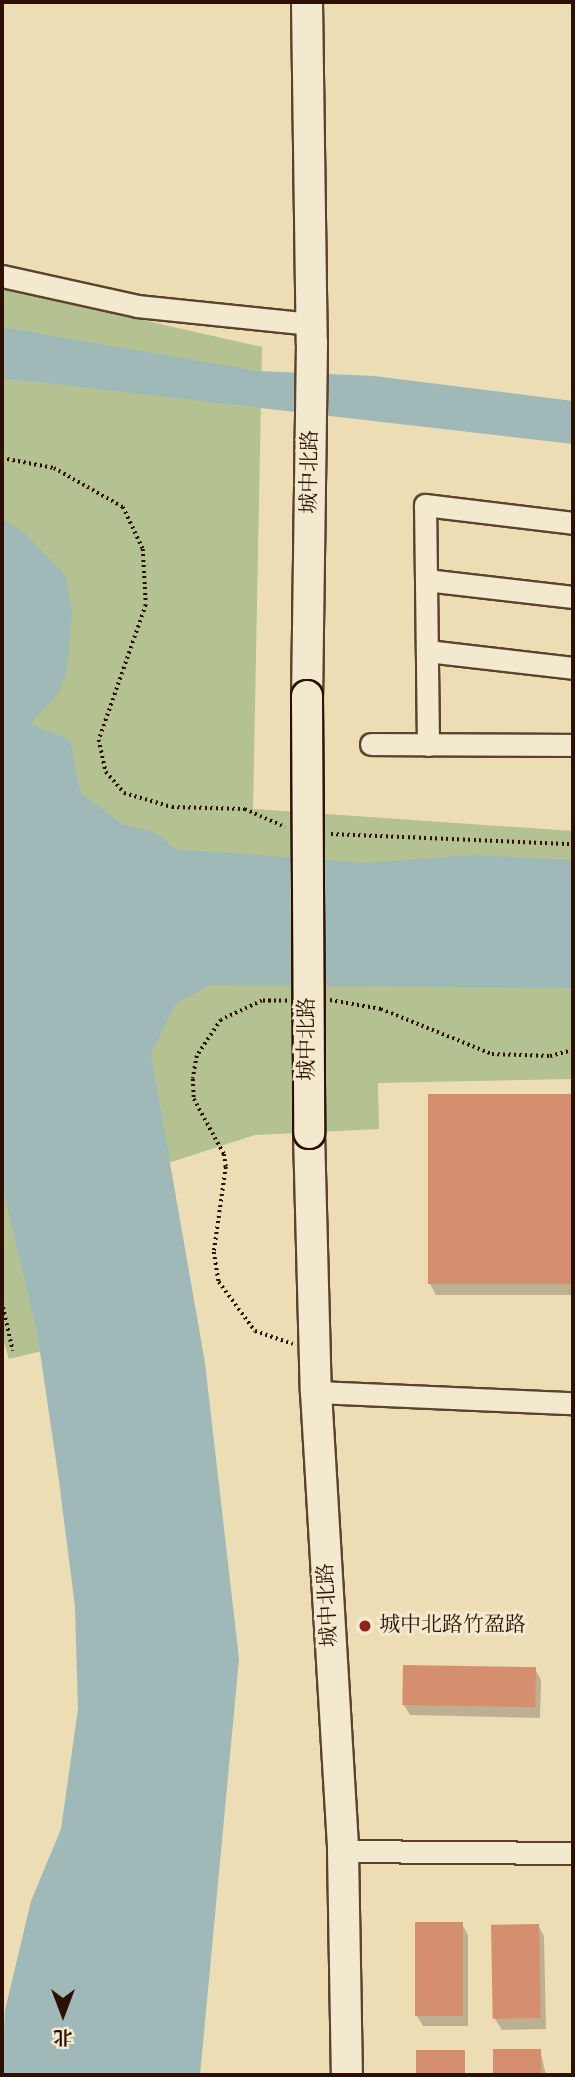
<!DOCTYPE html>
<meta charset="utf-8">
<style>
body{margin:0}
#map{position:relative;width:575px;height:2077px;overflow:hidden;background:#ecddb4;font-family:"Sorts Mill Goudy","Noto Serif SC",serif}
div>[style]{position:absolute}
.green>*{inset:0;background:#b3c290}
.water>*{inset:0;background:#9eb9b8}
.shadow>*{inset:0;background:#0003;transform-origin:0 0}
.building>*{inset:0;background:#d58f6f;transform-origin:0 0}
.path>*{height:3.5px;margin-top:-1.75px;transform-origin:0;background:repeating-linear-gradient(90deg,#2d1001 0 2px,transparent 0 5.5px)}
.roads{filter:drop-shadow(2px 0 #5d432e) drop-shadow(-2px 0 #5d432e) drop-shadow(0 2px #5d432e) drop-shadow(0 -2px #5d432e)}
.street>*{height:21px;margin:-10.5px;padding:0 10.5px;transform-origin:10.5px;border-radius:10.5px;background:#f3e9ce}
.secondary>*{height:30px;margin:-15px;padding:0 15px;transform-origin:15px;border-radius:15px;background:#f3e9ce}
.bridges{filter:drop-shadow(2px 0 #2d1001) drop-shadow(-2px 0 #2d1001) drop-shadow(0 2px #2d1001) drop-shadow(0 -2px #2d1001)}
.secondary-bridge>*{height:30px;margin:-15px;padding:0 15px;transform-origin:15px;border-radius:15px;background:#f3e9ce}
.dots>*{width:19px;height:19px;translate:-50% -50%;box-sizing:border-box;border:4px solid #f3e9ce;border-radius:50%}
span{translate:-50% -50%;white-space:nowrap;text-align:center;line-height:1.15;-webkit-text-stroke:6px #f3e9ce;paint-order:stroke}
.street-label{font-size:21px;color:#2d1001}
.poi-label{font-size:21px;color:#2d1001}
.left{translate:0 -50%;text-align:left}
.frame{position:absolute;inset:0;border:4px solid #2d1001;pointer-events:none}
.north{position:absolute;left:28px;top:1979px;width:70px;height:70px;-webkit-text-stroke:5px #f3e9ce;paint-order:stroke;rotate:180deg;font-size:19px;font-weight:700;line-height:28px;text-align:center;color:#2d1001}
.north::after{content:'';display:block;margin:auto;width:24px;height:32px;background:#2d1001;clip-path:polygon(50% 0,100% 100%,50% 72%,0 100%)}
</style>
<div id="map">
<div class="green">
<div style="clip-path:polygon(2px 288px,262px 347px,253px 809px,573px 831px,573px 1079px,378px 1083px,379px 1129px,255px 1135px,168px 1163px,196px 1314px,9px 1359px,2px 1335px)"></div>
</div>
<div class="water">
<div style="clip-path:polygon(2px 327px,258px 371px,374px 376px,573px 401px,573px 444px,2px 378px)"></div>
<div style="clip-path:polygon(2px 519px,27px 535px,66px 576px,72px 612px,67px 671px,59px 693px,30px 724px,70px 740px,80px 792px,122px 824px,157px 833px,174px 849px,365px 863px,473px 855px,573px 860px,573px 988px,210px 985px,175px 1004px,151px 1054px,205px 1363px,239px 1659px,200px 2075px,2px 2075px,5px 2010px,31px 1901px,61px 1829px,78px 1709px,75px 1607px,59px 1481px,37px 1332px,2px 1184px)"></div>
</div>
<div class="shadow">
<div style="clip-path:polygon(430px 1096px,573px 1096px,573px 1295px,436px 1295px,430px 1284px)"></div>
<div style="clip-path:polygon(535px 1669px,541px 1680px,540px 1718px,410px 1715px,404px 1705px)"></div>
<div style="clip-path:polygon(462px 1924px,468px 1935px,468px 2026px,423px 2026px,417px 2016px)"></div>
<div style="clip-path:polygon(538px 1925px,544px 1936px,546px 2029px,502px 2030px,495px 2019px)"></div>
<div style="clip-path:polygon(540px 2050px,546px 2075px,495px 2075px,495px 2051px)"></div>
<div style="left:418px;top:2051px;width:46px;height:24px"></div>
</div>
<div class="building">
<div style="left:428px;top:1094px;width:145px;height:190px"></div>
<div style="left:403px;top:1665px;width:133px;height:40px;rotate:1deg"></div>
<div style="left:415px;top:1922px;width:48px;height:94px"></div>
<div style="left:539px;top:1924px;width:94px;height:48px;rotate:89deg"></div>
<div style="left:493px;top:2049px;width:48px;height:26px"></div>
<div style="left:416px;top:2050px;width:49px;height:25px"></div>
</div>
<div class="path">
<div style="left:2px;top:458px;width:53px;rotate:10.9deg"></div>
<div style="left:54px;top:468px;width:79px;rotate:29.5deg"></div>
<div style="left:123px;top:507px;width:47px;rotate:64.5deg"></div>
<div style="left:143px;top:549px;width:56px;rotate:86.9deg"></div>
<div style="left:146px;top:605px;width:143px;rotate:109.2deg"></div>
<div style="left:99px;top:740px;width:33px;rotate:78deg"></div>
<div style="left:106px;top:772px;width:28px;rotate:49deg"></div>
<div style="left:124px;top:793px;width:50px;rotate:16.3deg"></div>
<div style="left:172px;top:807px;width:73px;rotate:1.6deg"></div>
<div style="left:245px;top:809px;width:44px;rotate:24.2deg"></div>
<div style="left:331px;top:834px;width:242px;rotate:2.4deg"></div>
<div style="left:330px;top:1000px;width:52px;rotate:10deg"></div>
<div style="left:381px;top:1009px;width:120px;rotate:22.1deg"></div>
<div style="left:492px;top:1054px;width:58px;rotate:2deg"></div>
<div style="left:550px;top:1056px;width:24px;rotate:-15deg"></div>
<div style="left:287px;top:1001px;width:25px;rotate:180deg"></div>
<div style="left:262px;top:1001px;width:45px;rotate:155.1deg"></div>
<div style="left:221px;top:1020px;width:43px;rotate:123.7deg"></div>
<div style="left:197px;top:1056px;width:23px;rotate:100deg"></div>
<div style="left:193px;top:1079px;width:20px;rotate:87deg"></div>
<div style="left:194px;top:1099px;width:63px;rotate:61.4deg"></div>
<div style="left:224px;top:1154px;width:13px;rotate:81deg"></div>
<div style="left:226px;top:1167px;width:86px;rotate:98deg"></div>
<div style="left:214px;top:1252px;width:30px;rotate:81deg"></div>
<div style="left:219px;top:1282px;width:61px;rotate:53.7deg"></div>
<div style="left:255px;top:1331px;width:40px;rotate:18.9deg"></div>
<div style="left:2px;top:1302px;width:50px;rotate:77.3deg"></div>
</div>
<div class="roads">
<div class="street">
<div style="left:2px;top:276px;width:138px;rotate:12.5deg"></div>
<div style="left:137px;top:306px;width:175px;rotate:5.9deg"></div>
<div style="left:426px;top:580px;width:148px;rotate:6.6deg"></div>
<div style="left:427px;top:651px;width:147px;rotate:6.6deg"></div>
<div style="left:371px;top:744px;width:202px;rotate:0.3deg"></div>
<div style="left:428px;top:745px;width:240px;rotate:-90.7deg"></div>
<div style="left:425px;top:505px;width:149px;rotate:6.9deg"></div>
<div style="left:316px;top:1392px;width:257px;rotate:2.5deg"></div>
<div style="left:343px;top:1851px;width:230px;rotate:0.5deg"></div>
</div>
<div class="secondary">
<div style="left:307px;top:2px;width:341px;rotate:89.2deg"></div>
<div style="left:312px;top:343px;width:353px;rotate:90.8deg"></div>
<div style="left:309px;top:1133px;width:259px;rotate:88.5deg"></div>
<div style="left:316px;top:1392px;width:460px;rotate:86.6deg"></div>
<div style="left:343px;top:1851px;width:224px;rotate:89deg"></div>
</div>
</div>
<div class="bridges">
<div class="secondary-bridge">
<div style="left:307px;top:696px;width:437px;rotate:89.7deg"></div>
</div>
</div>
<div class="dots">
<div style="left:365px;top:1626px;background:#8f2418"></div>
</div>
<div class="street-label">
<span style="left:311px;top:472px;rotate:-89deg">城中北路</span>
<span style="left:308px;top:1039px;rotate:-90deg">城中北路</span>
<span style="left:329px;top:1605px;rotate:-93deg">城中北路</span>
</div>
<div class="poi-label">
<span class="left" style="left:379px;top:1626px">城中北路竹盈路</span>
</div>
<div class="frame"></div>
<div class="north">北</div>
</div>
